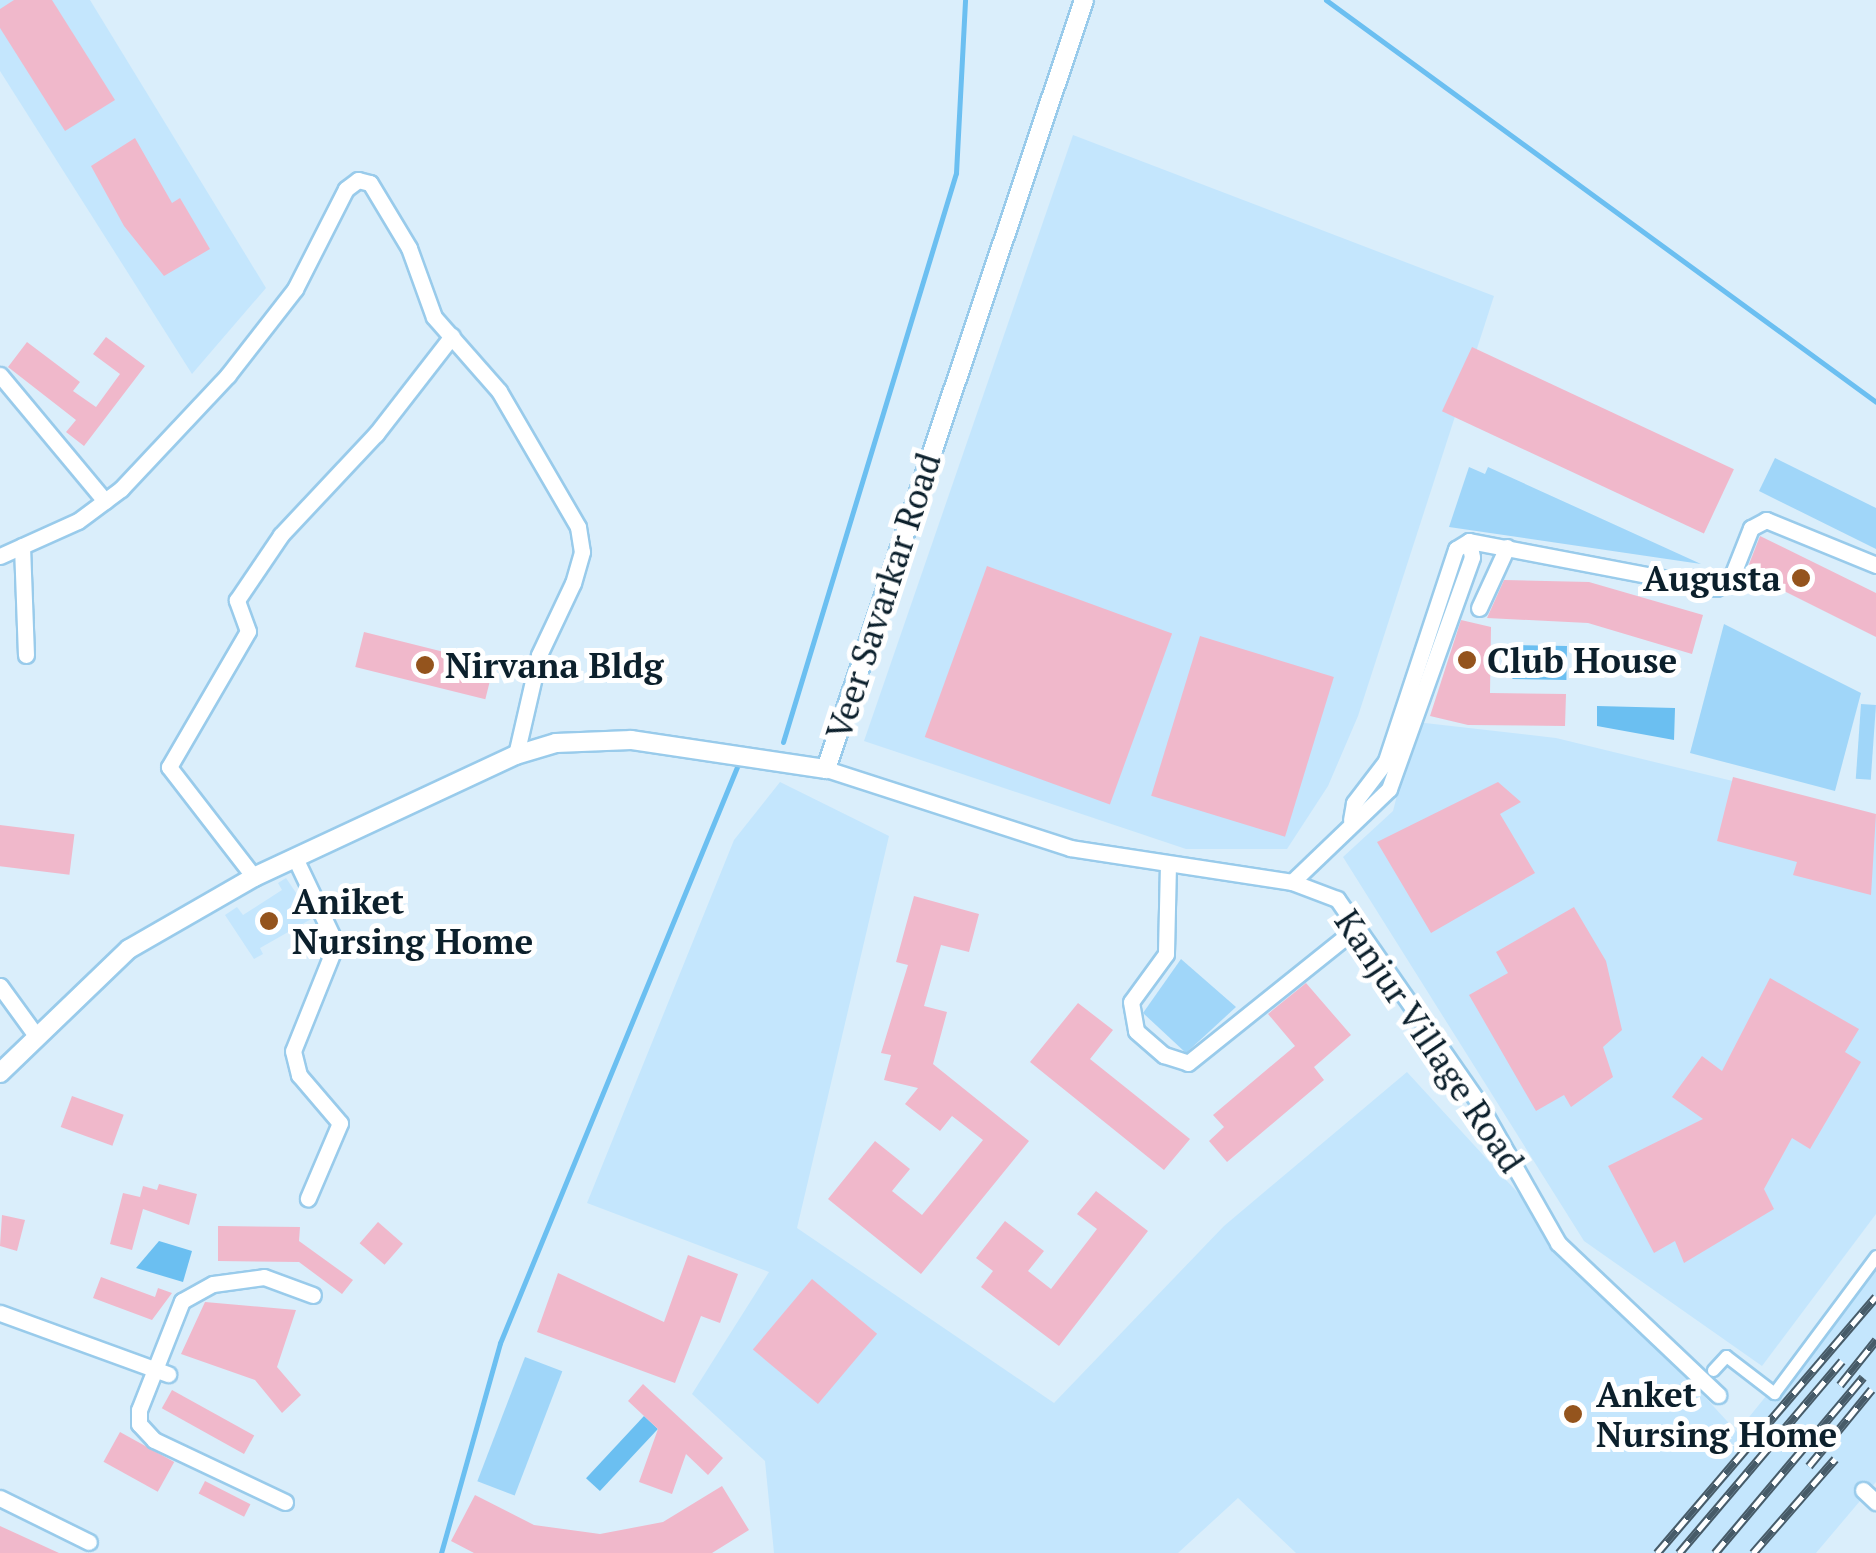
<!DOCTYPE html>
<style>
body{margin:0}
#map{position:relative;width:1876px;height:1553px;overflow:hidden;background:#daeefb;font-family:"PT Serif",serif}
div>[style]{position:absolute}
.built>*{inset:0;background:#c4e6fd}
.green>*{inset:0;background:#a0d6f9;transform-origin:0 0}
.water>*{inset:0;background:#6bbff1;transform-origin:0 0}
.stream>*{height:5px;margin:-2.5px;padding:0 2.5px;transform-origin:2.5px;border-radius:2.5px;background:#6bbff1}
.building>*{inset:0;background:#f0b8cb;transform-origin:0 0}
.roads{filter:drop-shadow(2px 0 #99cbeb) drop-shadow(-2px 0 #99cbeb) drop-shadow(0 2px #99cbeb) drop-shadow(0 -2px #99cbeb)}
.pedestrian>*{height:11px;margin:-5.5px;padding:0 5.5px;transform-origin:5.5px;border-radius:5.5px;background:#fff}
.minor>*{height:15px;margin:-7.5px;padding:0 7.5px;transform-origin:7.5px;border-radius:7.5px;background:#fff}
.tertiary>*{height:18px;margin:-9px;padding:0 9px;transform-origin:9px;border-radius:9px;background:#fff}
.rail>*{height:9px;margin-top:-4.5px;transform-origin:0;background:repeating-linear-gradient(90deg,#fff 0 15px,#475b68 0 30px);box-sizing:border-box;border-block:2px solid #475b68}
.dots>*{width:28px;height:28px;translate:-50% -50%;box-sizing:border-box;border:5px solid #fff;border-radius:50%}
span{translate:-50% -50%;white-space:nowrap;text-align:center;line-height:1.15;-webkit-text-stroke:10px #fff;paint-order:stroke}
.poi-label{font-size:35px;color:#0c202c;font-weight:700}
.right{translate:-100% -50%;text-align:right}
.left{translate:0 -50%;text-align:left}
.street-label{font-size:35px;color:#0c202c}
</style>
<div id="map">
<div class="built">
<div style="clip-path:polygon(0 0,90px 0,266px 288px,192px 374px,0 71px)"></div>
<div style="clip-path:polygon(1073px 135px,1494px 296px,1358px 716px,1328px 786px,1287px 849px,1186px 849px,864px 741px)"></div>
<div style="clip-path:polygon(1416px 722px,1556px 738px,1876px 816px,1876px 1214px,1762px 1366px,1584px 1241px,1343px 857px,1393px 811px)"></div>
<div style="clip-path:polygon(780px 782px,889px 836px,797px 1228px,1054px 1403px,1224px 1226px,1407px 1072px,1737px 1432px,1876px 1260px,1876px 1482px,1816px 1553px,1296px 1553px,1238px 1498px,1178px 1553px,774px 1553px,765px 1461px,692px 1394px,769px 1272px,587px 1203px,734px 840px)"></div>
<div style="clip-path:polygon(286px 878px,313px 918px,260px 948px,263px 954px,254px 959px,225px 915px,237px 907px,243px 915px,282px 890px,278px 883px)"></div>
</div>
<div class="green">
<div style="clip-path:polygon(1775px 458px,1876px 508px,1876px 549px,1759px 491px)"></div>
<div style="clip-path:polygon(1469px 467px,1485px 474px,1488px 467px,1701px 564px,1449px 527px)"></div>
<div style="clip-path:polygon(1724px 624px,1861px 693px,1835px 791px,1690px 753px)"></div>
<div style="left:1861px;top:704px;width:15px;height:75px;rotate:4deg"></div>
<div style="clip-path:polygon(1181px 959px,1236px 1007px,1186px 1053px,1143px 1013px)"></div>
<div style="left:525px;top:1357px;width:40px;height:133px;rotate:21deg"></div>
</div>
<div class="water">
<div style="left:1513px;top:645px;width:54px;height:34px;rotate:1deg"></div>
<div style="clip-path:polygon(1597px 706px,1675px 708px,1674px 740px,1597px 726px)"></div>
<div style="clip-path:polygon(159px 1241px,192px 1251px,183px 1282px,136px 1268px)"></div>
<div style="left:644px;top:1416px;width:19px;height:85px;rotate:43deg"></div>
</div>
<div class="stream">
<div style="left:1326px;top:0;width:681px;rotate:36.16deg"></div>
<div style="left:783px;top:742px;width:595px;rotate:-73.09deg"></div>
<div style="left:956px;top:173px;width:173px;rotate:-87deg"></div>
<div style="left:441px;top:1553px;width:218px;rotate:-74.3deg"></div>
<div style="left:500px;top:1343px;width:628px;rotate:-67.64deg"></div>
</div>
<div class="building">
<div style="clip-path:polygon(14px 0,52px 0,115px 100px,65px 131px,0 28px,0 9px)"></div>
<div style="clip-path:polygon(135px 138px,172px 203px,180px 198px,210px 249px,164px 276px,124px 226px,91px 166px)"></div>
<div style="clip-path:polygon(106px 337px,145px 366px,84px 446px,66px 432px,76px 420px,8px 367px,27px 342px,80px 382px,73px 391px,96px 407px,120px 374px,93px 354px)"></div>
<div style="left:1472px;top:347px;width:289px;height:71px;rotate:25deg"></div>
<div style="clip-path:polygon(1760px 536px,1876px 593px,1876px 637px,1746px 572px)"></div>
<div style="left:987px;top:566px;width:197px;height:182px;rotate:20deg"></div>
<div style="clip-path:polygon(1504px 580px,1589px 582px,1703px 615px,1692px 654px,1588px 623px,1487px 618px)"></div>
<div style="clip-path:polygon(1461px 620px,1491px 627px,1490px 693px,1566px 694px,1565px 726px,1468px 725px,1430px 716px)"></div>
<div style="left:364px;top:632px;width:134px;height:36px;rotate:14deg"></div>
<div style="left:1200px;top:636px;width:140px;height:167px;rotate:17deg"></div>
<div style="clip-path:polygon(1733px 777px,1876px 814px,1871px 895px,1793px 875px,1797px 862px,1717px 841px)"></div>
<div style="clip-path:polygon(1498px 782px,1521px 802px,1500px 814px,1535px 873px,1431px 933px,1377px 842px)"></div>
<div style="left:0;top:825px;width:75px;height:41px;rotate:7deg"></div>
<div style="clip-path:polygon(914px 896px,979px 914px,969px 952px,941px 945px,924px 1006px,947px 1012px,933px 1064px,1029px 1141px,921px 1274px,828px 1199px,875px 1141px,910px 1169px,892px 1191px,922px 1215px,983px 1140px,952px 1116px,940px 1131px,905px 1104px,918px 1088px,884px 1080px,891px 1055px,881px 1053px,908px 965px,896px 962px)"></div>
<div style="clip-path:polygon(1574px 907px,1606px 961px,1622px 1030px,1603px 1047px,1613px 1077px,1571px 1107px,1564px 1095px,1536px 1111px,1469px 995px,1508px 973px,1496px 952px)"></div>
<div style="clip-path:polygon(1770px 978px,1859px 1029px,1845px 1052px,1861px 1062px,1810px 1149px,1792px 1138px,1764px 1189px,1774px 1209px,1684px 1263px,1675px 1241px,1654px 1253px,1608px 1166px,1703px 1119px,1672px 1097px,1702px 1056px,1722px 1071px)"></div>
<div style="clip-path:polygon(1306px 983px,1351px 1035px,1314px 1067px,1324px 1080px,1227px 1162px,1209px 1141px,1224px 1127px,1213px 1115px,1295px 1046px,1268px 1014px)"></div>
<div style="clip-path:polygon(1078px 1003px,1113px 1030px,1090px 1059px,1190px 1139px,1164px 1170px,1030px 1062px)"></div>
<div style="left:72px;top:1096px;width:55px;height:33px;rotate:20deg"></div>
<div style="clip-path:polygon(159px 1184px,197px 1194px,189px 1225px,143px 1209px,132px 1250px,110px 1244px,123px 1193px,140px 1197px,143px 1186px,157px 1190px)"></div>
<div style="clip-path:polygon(1096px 1191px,1148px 1231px,1059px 1346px,981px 1287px,993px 1271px,976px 1258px,1005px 1221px,1044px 1251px,1028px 1271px,1051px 1289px,1097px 1229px,1077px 1214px)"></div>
<div style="clip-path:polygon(2px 1215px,25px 1220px,17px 1251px,0 1246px)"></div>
<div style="left:378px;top:1222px;width:33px;height:28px;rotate:41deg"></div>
<div style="clip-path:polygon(218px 1226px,300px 1227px,299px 1241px,353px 1280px,342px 1294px,299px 1262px,218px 1261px)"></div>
<div style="clip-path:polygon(688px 1255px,738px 1274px,720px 1323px,701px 1316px,675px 1383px,537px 1332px,558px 1273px,664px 1322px)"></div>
<div style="clip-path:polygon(101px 1277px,155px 1297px,158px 1288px,172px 1293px,152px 1320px,93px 1298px)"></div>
<div style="left:812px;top:1279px;width:85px;height:92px;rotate:40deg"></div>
<div style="clip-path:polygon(205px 1302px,296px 1310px,277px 1367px,301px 1395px,282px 1413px,255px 1380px,181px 1354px)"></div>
<div style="clip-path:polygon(643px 1384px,723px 1458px,708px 1475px,686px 1454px,672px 1494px,639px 1482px,658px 1429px,628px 1401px)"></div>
<div style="left:172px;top:1390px;width:94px;height:21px;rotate:29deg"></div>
<div style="left:120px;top:1432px;width:62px;height:34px;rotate:29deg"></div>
<div style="left:205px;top:1481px;width:51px;height:14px;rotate:27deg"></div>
<div style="clip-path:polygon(722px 1486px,749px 1530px,712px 1553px,474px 1553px,451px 1541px,475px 1495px,534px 1525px,600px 1534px,663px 1522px)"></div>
<div style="clip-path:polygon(0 1526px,59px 1553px,0 1553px)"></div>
</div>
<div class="roads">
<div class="pedestrian">
<div style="left:1713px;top:1370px;width:19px;rotate:-47deg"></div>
<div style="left:1726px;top:1356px;width:61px;rotate:37.6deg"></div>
<div style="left:1774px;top:1393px;width:171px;rotate:-53.3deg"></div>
</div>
<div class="minor">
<div style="left:0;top:375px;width:164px;rotate:50.2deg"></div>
<div style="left:1469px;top:541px;width:251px;rotate:10.8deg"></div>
<div style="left:1716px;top:588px;width:16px;rotate:-27deg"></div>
<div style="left:1730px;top:581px;width:57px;rotate:-68.4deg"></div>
<div style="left:1751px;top:528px;width:17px;rotate:-28deg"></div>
<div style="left:1766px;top:520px;width:119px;rotate:22.2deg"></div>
<div style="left:22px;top:546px;width:109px;rotate:87.9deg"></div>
<div style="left:0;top:556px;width:85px;rotate:-24.2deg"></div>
<div style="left:78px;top:521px;width:54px;rotate:-36.7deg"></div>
<div style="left:121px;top:489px;width:156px;rotate:-46.8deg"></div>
<div style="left:228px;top:375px;width:109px;rotate:-52.1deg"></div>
<div style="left:295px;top:289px;width:112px;rotate:-63deg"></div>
<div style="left:346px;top:189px;width:15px;rotate:-37deg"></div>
<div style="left:358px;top:180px;width:12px;rotate:14deg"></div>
<div style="left:370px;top:183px;width:76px;rotate:59deg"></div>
<div style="left:409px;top:248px;width:73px;rotate:70.1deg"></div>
<div style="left:434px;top:317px;width:98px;rotate:48.7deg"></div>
<div style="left:499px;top:391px;width:157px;rotate:59.8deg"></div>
<div style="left:578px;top:527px;width:25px;rotate:81deg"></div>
<div style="left:582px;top:552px;width:32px;rotate:106deg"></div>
<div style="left:573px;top:583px;width:80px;rotate:115.3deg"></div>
<div style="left:539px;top:655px;width:103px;rotate:103deg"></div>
<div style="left:1479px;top:608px;width:67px;rotate:-65.3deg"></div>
<div style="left:826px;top:769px;width:256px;rotate:17.9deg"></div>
<div style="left:1070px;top:848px;width:225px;rotate:8.7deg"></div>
<div style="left:1292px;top:882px;width:48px;rotate:20.7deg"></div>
<div style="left:1337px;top:899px;width:247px;rotate:55.2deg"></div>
<div style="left:1478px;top:1102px;width:162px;rotate:60.4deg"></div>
<div style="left:1558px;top:1243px;width:221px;rotate:43.5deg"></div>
<div style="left:295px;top:858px;width:95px;rotate:64.5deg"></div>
<div style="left:336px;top:944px;width:115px;rotate:111.9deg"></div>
<div style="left:293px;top:1051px;width:25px;rotate:76deg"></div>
<div style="left:299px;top:1075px;width:63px;rotate:49.5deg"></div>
<div style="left:340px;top:1123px;width:82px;rotate:113.1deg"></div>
<div style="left:1168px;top:864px;width:90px;rotate:91.3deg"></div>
<div style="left:1166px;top:954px;width:59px;rotate:126.1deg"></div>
<div style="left:1131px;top:1002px;width:29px;rotate:80deg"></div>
<div style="left:1136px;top:1031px;width:37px;rotate:41deg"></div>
<div style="left:1164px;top:1055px;width:25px;rotate:18deg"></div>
<div style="left:1188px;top:1063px;width:218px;rotate:-38.7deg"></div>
<div style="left:254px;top:877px;width:139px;rotate:-127.7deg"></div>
<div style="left:169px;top:767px;width:157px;rotate:-59.8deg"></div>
<div style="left:248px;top:631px;width:33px;rotate:-110deg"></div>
<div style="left:237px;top:600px;width:78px;rotate:-55.9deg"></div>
<div style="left:281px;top:535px;width:139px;rotate:-46.8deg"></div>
<div style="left:376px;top:434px;width:124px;rotate:-52.2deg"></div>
<div style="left:1292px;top:882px;width:134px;rotate:-43.8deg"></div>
<div style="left:1389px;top:789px;width:246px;rotate:-70.3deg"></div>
<div style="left:1472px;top:557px;width:16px;rotate:-101deg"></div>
<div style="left:1469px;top:541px;width:15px;rotate:148deg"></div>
<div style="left:1456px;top:549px;width:223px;rotate:108.3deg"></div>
<div style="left:1386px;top:761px;width:53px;rotate:127.3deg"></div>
<div style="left:1354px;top:803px;width:17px;rotate:100deg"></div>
<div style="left:0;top:986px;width:63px;rotate:54deg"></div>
<div style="left:0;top:1313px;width:179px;rotate:20deg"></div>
<div style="left:1863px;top:1490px;width:18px;rotate:43deg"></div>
<div style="left:0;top:1498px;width:99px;rotate:26.3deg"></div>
<div style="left:285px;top:1502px;width:145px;rotate:-154.7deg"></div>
<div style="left:154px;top:1440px;width:22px;rotate:-133deg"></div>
<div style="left:139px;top:1424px;width:14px;rotate:-90deg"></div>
<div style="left:139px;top:1410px;width:117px;rotate:-68.5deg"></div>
<div style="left:182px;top:1301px;width:35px;rotate:-29deg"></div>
<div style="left:213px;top:1284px;width:51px;rotate:-7.8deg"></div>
<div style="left:264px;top:1277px;width:52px;rotate:20.2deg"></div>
</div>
<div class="tertiary">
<div style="left:0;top:1073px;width:179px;rotate:-43.9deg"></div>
<div style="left:129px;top:949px;width:144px;rotate:-29.9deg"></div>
<div style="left:254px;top:877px;width:289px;rotate:-25deg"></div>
<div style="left:516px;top:755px;width:42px;rotate:-16.7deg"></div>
<div style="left:556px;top:743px;width:75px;rotate:-2.3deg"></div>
<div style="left:631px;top:740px;width:197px;rotate:8.5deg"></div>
<div style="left:826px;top:769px;width:811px;rotate:-71.45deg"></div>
</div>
</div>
<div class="rail">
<div style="left:1840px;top:1385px;width:58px;rotate:-51.3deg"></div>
<div style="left:1809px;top:1466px;width:99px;rotate:-50.7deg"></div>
<div style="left:1657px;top:1553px;width:337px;rotate:-49.5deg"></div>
<div style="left:1679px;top:1553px;width:252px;rotate:-49.7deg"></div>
<div style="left:1715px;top:1553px;width:230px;rotate:-49.9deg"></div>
<div style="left:1753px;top:1553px;width:125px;rotate:-48.9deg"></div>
</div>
<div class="dots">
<div style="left:1801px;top:578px;background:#94541d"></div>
<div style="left:1467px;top:660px;background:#94541d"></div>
<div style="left:425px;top:665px;background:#94541d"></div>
<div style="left:269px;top:921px;background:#94541d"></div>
<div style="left:1573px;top:1414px;background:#94541d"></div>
</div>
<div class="poi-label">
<span class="right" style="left:1781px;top:578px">Augusta</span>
<span class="left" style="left:1487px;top:660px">Club House</span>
<span class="left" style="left:445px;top:665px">Nirvana Bldg</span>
<span class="left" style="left:292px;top:921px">Aniket<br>Nursing Home</span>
<span class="left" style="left:1596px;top:1414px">Anket<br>Nursing Home</span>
</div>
<div class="street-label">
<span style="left:883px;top:596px;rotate:-72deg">Veer Savarkar Road</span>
<span style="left:1430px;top:1041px;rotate:56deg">Kanjur Village Road</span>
</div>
</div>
